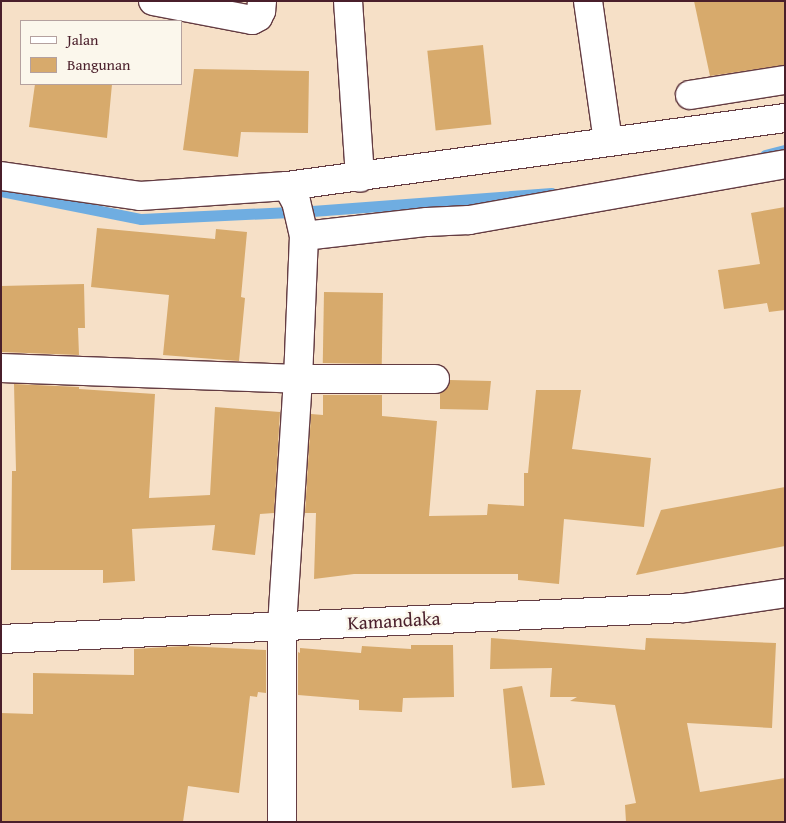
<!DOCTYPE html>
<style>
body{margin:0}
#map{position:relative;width:786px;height:823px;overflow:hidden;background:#f6e0c7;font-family:"Gentium Book Plus",serif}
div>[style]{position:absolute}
.stream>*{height:11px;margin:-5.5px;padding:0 5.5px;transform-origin:5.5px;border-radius:5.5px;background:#6fade1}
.building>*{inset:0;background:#d7aa6c;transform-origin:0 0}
.roads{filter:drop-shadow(1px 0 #643c42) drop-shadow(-1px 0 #643c42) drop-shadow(0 1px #643c42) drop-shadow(0 -1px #643c42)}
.minor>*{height:28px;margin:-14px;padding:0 14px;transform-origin:14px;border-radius:14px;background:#fff}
.tertiary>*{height:28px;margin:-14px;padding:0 14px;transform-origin:14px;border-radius:14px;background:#fff}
span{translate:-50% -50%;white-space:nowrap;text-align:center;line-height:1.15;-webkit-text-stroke:4.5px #fbf7ec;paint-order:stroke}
.street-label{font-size:19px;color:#4a1f2b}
.frame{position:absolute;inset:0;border:2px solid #4a1f2b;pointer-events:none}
.legend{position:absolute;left:20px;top:20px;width:162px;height:65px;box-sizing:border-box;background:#fbf7ec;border:1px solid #b4a19f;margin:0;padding:6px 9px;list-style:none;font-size:15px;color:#4a1f2b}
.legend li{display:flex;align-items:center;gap:10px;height:25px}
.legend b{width:25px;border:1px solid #b4a19f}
</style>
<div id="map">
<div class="stream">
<div style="left:765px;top:155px;width:21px;rotate:-14deg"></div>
<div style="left:1px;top:191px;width:143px;rotate:11.3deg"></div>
<div style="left:141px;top:219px;width:171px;rotate:-2.7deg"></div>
<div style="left:312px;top:211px;width:240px;rotate:-4.3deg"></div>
</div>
<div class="building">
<div style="clip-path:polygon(694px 1px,785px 1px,785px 65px,710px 76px)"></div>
<div style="left:483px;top:45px;width:80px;height:56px;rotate:84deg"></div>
<div style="clip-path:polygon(194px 69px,309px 71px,308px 133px,241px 132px,238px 157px,183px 150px)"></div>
<div style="clip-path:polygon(35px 84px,112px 84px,107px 138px,29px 127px)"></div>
<div style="clip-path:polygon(785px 207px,785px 310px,769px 312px,767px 303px,724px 309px,718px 270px,760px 264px,751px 213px)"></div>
<div style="clip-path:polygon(97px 228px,215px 239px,216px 229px,247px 232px,241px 297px,245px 298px,239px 361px,163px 355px,169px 295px,91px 287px)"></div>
<div style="clip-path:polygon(84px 284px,85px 328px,78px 328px,79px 355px,1px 352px,1px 286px)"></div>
<div style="left:324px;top:292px;width:59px;height:71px;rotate:1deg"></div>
<div style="clip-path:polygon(450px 380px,491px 381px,488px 410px,440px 409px,440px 393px,448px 387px)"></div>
<div style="clip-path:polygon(14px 384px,79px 387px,79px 389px,155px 394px,149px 498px,210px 495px,215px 407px,280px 412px,274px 513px,260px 514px,255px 555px,212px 550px,215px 525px,132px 529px,135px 581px,103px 583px,103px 570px,11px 570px,12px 471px,16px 471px)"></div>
<div style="clip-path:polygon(536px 390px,581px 390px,572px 449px,651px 458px,644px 527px,564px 519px,559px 584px,518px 580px,518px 574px,354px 574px,314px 579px,316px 513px,305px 513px,311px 414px,323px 415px,323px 395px,382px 395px,382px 416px,437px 421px,429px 516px,487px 515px,488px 504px,524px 506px,524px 473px,528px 473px)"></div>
<div style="clip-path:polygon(785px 487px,785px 546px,636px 575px,661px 510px)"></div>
<div style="clip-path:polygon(491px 638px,645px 650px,646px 638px,776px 643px,772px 728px,687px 723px,700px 792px,785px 778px,785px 822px,626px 822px,625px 805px,636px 803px,615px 705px,570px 701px,577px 697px,550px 697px,552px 668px,490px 669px)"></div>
<div style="clip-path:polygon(411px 645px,453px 645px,454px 697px,403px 698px,402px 712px,359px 710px,359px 700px,298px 695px,298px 652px,300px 653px,300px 648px,361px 653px,362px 646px,411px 649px)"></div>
<div style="clip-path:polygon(185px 646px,266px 650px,266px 693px,258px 692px,257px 697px,250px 696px,239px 793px,188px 786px,183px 822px,1px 822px,1px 713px,33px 714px,33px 673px,134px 675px,134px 649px)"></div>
<div style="clip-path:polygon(522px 686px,545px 785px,512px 788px,503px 689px)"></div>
</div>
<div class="roads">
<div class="minor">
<div style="left:153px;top:1px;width:101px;rotate:10.9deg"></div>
<div style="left:252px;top:20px;width:7px;rotate:-27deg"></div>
<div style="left:258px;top:17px;width:7px;rotate:-63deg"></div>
<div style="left:261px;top:11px;width:10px;rotate:-84deg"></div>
<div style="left:348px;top:1px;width:177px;rotate:86.1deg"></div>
<div style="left:588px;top:1px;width:142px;rotate:81.9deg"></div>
<div style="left:690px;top:95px;width:96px;rotate:-9deg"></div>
<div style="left:1px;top:176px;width:140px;rotate:8.2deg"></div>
<div style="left:140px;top:196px;width:147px;rotate:-3.9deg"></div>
<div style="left:287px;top:186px;width:503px;rotate:-7.78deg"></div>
<div style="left:304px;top:236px;width:124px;rotate:-6.5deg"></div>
<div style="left:427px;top:222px;width:42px;rotate:-2.7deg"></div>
<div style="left:469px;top:220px;width:321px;rotate:-10deg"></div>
<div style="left:1px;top:368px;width:297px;rotate:2.1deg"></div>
<div style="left:298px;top:379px;width:137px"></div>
<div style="left:282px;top:822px;width:196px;rotate:-90deg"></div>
<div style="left:282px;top:626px;width:248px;rotate:-86.3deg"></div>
<div style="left:298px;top:379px;width:143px;rotate:-87.6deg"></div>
<div style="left:304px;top:236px;width:35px;rotate:-103deg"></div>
<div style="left:296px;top:202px;width:18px;rotate:-119deg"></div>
</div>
<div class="tertiary">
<div style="left:1px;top:639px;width:684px;rotate:-2.6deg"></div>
<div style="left:684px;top:608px;width:102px;rotate:-8.4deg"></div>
</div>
</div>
<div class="street-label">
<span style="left:394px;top:621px;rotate:-3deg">Kamandaka</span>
</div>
<div class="frame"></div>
<ul class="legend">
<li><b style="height:6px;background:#fff"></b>Jalan</li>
<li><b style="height:14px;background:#d7aa6c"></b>Bangunan</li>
</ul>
</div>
